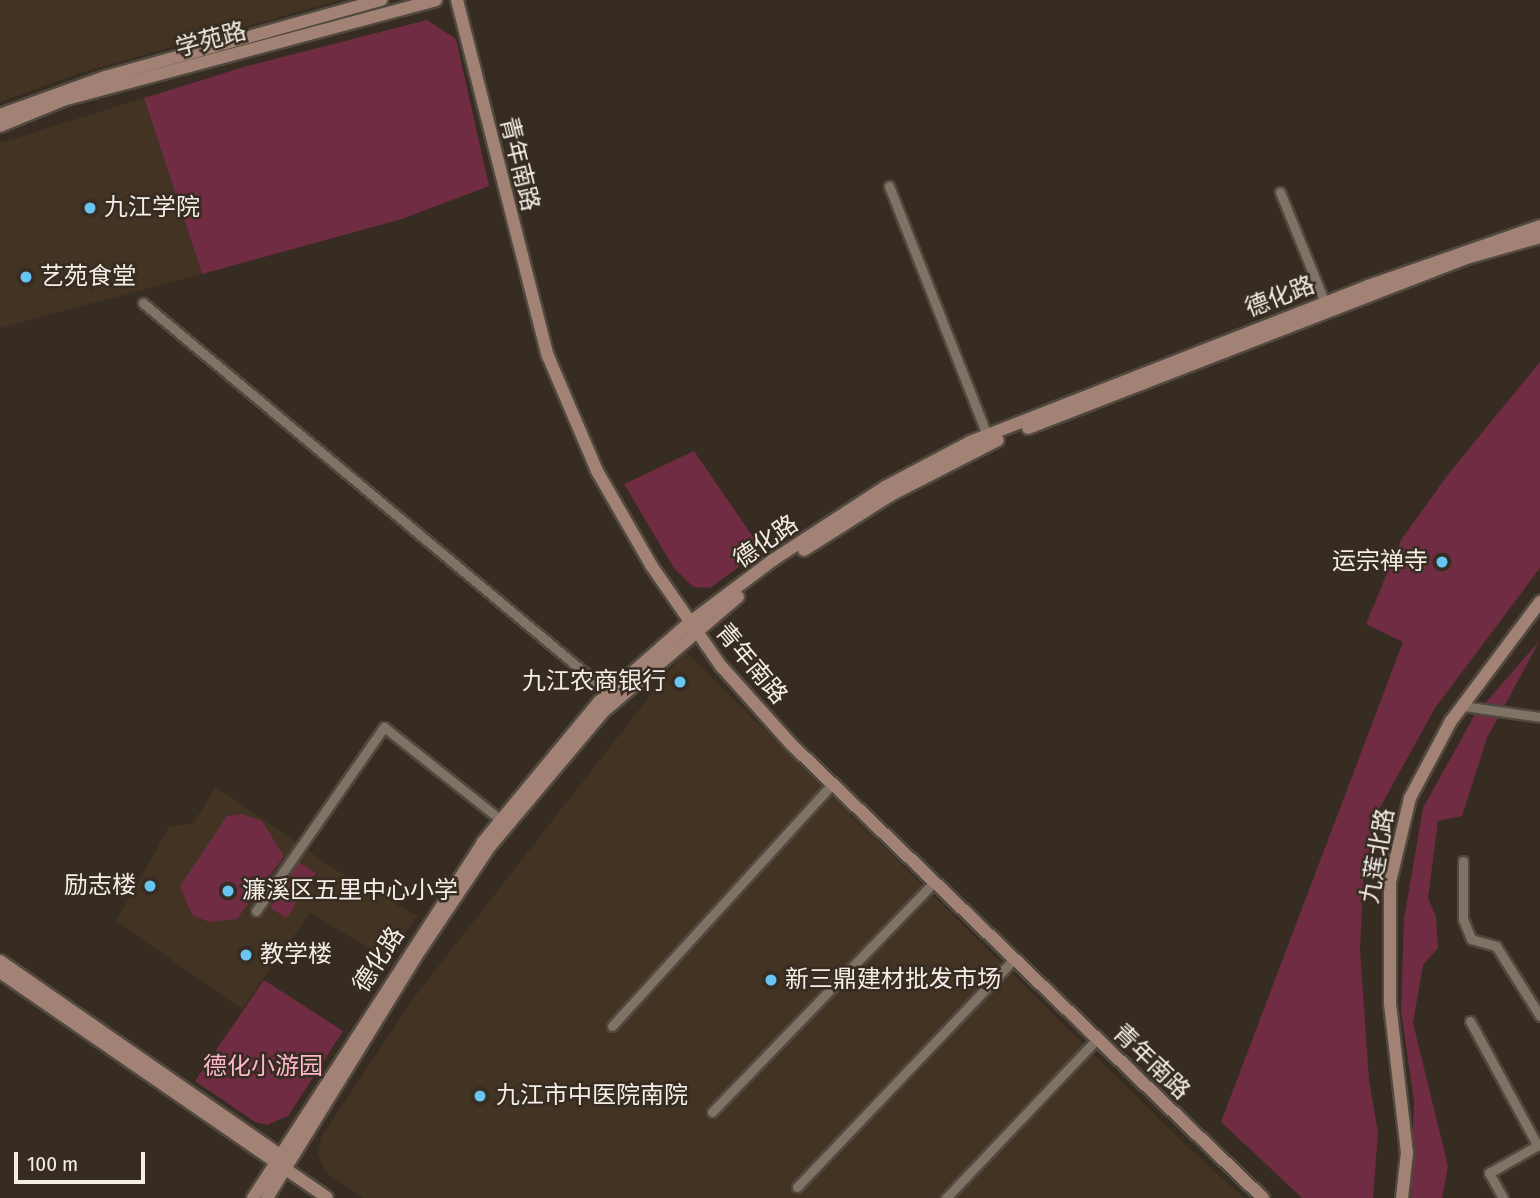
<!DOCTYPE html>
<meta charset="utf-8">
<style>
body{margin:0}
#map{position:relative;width:1540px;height:1198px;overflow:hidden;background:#362c22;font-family:"Fira Sans Condensed","Noto Sans SC",sans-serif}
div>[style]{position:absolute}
.built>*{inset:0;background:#423323}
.green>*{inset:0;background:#6f2c42;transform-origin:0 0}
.roads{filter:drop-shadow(2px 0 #51483f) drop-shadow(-2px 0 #51483f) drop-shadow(0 2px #51483f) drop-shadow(0 -2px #51483f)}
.street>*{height:9px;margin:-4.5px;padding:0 4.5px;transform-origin:4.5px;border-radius:4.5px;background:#7f7366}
.secondary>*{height:12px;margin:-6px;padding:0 6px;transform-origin:6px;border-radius:6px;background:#a18274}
.dots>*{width:19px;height:19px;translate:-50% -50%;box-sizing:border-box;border:4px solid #362c22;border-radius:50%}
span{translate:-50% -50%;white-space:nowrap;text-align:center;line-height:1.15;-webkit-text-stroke:5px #362c22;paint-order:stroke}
.street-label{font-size:24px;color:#f4eee7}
.poi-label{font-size:24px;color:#f4eee7}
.left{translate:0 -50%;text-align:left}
.right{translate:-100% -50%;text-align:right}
.park-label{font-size:24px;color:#fdb7c9}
.scale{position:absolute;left:14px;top:1152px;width:131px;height:32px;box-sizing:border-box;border:4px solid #f4eee7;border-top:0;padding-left:9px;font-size:21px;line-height:24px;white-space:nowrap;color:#f4eee7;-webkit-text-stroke:5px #362c22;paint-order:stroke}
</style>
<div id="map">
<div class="built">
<div style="clip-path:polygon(0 0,341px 0,83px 72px,0 102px)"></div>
<div style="clip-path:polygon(144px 98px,202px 274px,0 328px,0 143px)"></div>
<div style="clip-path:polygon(685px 651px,1188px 1147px,1244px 1198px,363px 1198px,325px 1172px,318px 1154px,322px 1136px,416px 995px)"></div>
<div style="clip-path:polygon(216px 787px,336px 870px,417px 916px,387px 959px,310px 913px,242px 1009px,116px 921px,169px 827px,193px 823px)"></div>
</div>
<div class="green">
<div style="clip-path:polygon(427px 20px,456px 39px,489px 186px,402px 219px,202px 274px,144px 98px,247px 66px)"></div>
<div style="clip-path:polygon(1540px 362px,1540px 568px,1435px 708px,1376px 815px,1363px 882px,1360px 950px,1369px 1080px,1378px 1133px,1373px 1198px,1302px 1198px,1221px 1122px,1403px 642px,1366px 624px,1401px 540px,1449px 473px)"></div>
<div style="clip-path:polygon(694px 451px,762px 550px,710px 588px,693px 587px,674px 568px,624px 484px)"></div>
<div style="clip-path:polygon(1540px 640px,1487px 738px,1462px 816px,1438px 821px,1428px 898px,1436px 917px,1438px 948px,1423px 965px,1413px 1023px,1448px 1166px,1442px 1198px,1411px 1198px,1414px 1102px,1401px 1010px,1404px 919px,1423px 808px,1474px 716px)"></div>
<div style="clip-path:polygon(242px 814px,262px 821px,284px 856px,237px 919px,209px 922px,192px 915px,180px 886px,227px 816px)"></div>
<div style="left:299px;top:862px;width:20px;height:54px;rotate:33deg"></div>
<div style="clip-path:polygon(264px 980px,343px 1031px,288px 1116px,267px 1125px,255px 1122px,195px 1081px)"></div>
</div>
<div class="roads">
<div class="street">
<div style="left:889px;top:186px;width:268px;rotate:68.5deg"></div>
<div style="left:1280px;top:192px;width:120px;rotate:67.9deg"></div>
<div style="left:143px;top:303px;width:608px;rotate:39.93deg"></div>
<div style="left:1463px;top:706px;width:78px;rotate:8.1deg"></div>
<div style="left:1463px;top:861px;width:58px;rotate:90deg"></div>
<div style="left:1463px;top:919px;width:22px;rotate:68deg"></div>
<div style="left:1471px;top:939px;width:26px;rotate:16deg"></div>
<div style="left:1496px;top:946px;width:83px;rotate:57.8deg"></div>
<div style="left:256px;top:911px;width:224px;rotate:-55.2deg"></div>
<div style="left:384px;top:727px;width:149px;rotate:38.5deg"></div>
<div style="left:1470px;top:1021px;width:142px;rotate:61.5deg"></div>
<div style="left:612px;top:1026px;width:327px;rotate:-47.7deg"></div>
<div style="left:712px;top:1112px;width:320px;rotate:-46deg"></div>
<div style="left:797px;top:1187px;width:315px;rotate:-46.4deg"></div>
<div style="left:946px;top:1198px;width:219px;rotate:-46.5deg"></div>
<div style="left:1503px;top:1198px;width:29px;rotate:-119deg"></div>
<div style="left:1489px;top:1173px;width:59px;rotate:-29.6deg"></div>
</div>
<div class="secondary">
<div style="left:457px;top:0;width:367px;rotate:75.7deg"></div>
<div style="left:548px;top:356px;width:125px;rotate:66.9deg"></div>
<div style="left:597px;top:471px;width:108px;rotate:60.1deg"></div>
<div style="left:651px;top:565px;width:123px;rotate:55.3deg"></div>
<div style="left:721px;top:666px;width:105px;rotate:48.1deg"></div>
<div style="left:791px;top:744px;width:655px;rotate:43.89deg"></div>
<div style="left:0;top:115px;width:112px;rotate:-19.9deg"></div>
<div style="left:105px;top:77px;width:287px;rotate:-15.6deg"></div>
<div style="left:0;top:126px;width:68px;rotate:-22.4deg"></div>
<div style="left:63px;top:100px;width:386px;rotate:-15deg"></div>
<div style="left:1028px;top:428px;width:470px;rotate:-21.2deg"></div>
<div style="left:1466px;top:258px;width:77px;rotate:-15.8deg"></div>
<div style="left:804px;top:550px;width:103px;rotate:-32.3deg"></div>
<div style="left:891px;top:495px;width:120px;rotate:-27.2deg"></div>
<div style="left:0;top:961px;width:348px;rotate:34.7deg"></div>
<div style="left:0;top:972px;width:397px;rotate:34.6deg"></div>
<div style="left:253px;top:1198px;width:424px;rotate:-57.1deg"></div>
<div style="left:483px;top:842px;width:182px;rotate:-50.4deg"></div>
<div style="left:599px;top:702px;width:120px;rotate:-41.3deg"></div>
<div style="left:689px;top:623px;width:105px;rotate:-36.9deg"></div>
<div style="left:773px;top:560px;width:134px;rotate:-33.1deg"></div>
<div style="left:885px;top:487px;width:96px;rotate:-27.9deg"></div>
<div style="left:970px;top:442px;width:427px;rotate:-21.4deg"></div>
<div style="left:1368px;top:286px;width:182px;rotate:-19.2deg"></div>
<div style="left:267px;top:1198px;width:293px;rotate:-58.3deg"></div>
<div style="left:421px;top:949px;width:125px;rotate:-56.1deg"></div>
<div style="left:491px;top:845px;width:175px;rotate:-49.9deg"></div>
<div style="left:604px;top:711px;width:176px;rotate:-40.4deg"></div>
<div style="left:1402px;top:1198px;width:45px;rotate:-83.7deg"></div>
<div style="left:1407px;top:1153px;width:150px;rotate:-96.5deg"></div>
<div style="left:1390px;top:1004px;width:122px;rotate:-90deg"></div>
<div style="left:1390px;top:882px;width:86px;rotate:-76.6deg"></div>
<div style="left:1410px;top:798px;width:87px;rotate:-62deg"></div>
<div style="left:1451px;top:721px;width:149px;rotate:-53.2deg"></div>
</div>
</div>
<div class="dots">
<div style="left:90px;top:208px;background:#68c4f0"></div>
<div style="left:26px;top:277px;background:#68c4f0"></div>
<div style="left:1442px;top:562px;background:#68c4f0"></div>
<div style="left:680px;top:682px;background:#68c4f0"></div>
<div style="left:150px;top:886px;background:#68c4f0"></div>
<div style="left:228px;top:891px;background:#68c4f0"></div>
<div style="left:246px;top:955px;background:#68c4f0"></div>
<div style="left:771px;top:980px;background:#68c4f0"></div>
<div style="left:480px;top:1096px;background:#68c4f0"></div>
</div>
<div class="street-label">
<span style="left:211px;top:40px;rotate:-15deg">学苑路</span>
<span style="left:519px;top:164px;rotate:76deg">青年南路</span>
<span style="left:1280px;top:297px;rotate:-21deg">德化路</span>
<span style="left:766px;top:542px;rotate:-35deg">德化路</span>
<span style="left:751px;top:664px;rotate:50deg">青年南路</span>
<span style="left:1378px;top:856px;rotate:-80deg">九莲北路</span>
<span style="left:379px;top:960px;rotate:-57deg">德化路</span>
<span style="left:1151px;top:1062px;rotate:44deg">青年南路</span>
</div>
<div class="poi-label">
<span class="left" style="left:104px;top:208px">九江学院</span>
<span class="left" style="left:40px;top:277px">艺苑食堂</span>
<span class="right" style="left:1428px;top:562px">运宗禅寺</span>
<span class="right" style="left:666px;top:682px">九江农商银行</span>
<span class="right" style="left:136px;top:886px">励志楼</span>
<span class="left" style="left:242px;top:891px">濂溪区五里中心小学</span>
<span class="left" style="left:260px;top:955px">教学楼</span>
<span class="left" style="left:785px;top:980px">新三鼎建材批发市场</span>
<span class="left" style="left:496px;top:1096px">九江市中医院南院</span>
</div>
<div class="park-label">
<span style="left:263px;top:1067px">德化小游园</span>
</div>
<div class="scale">100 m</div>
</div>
